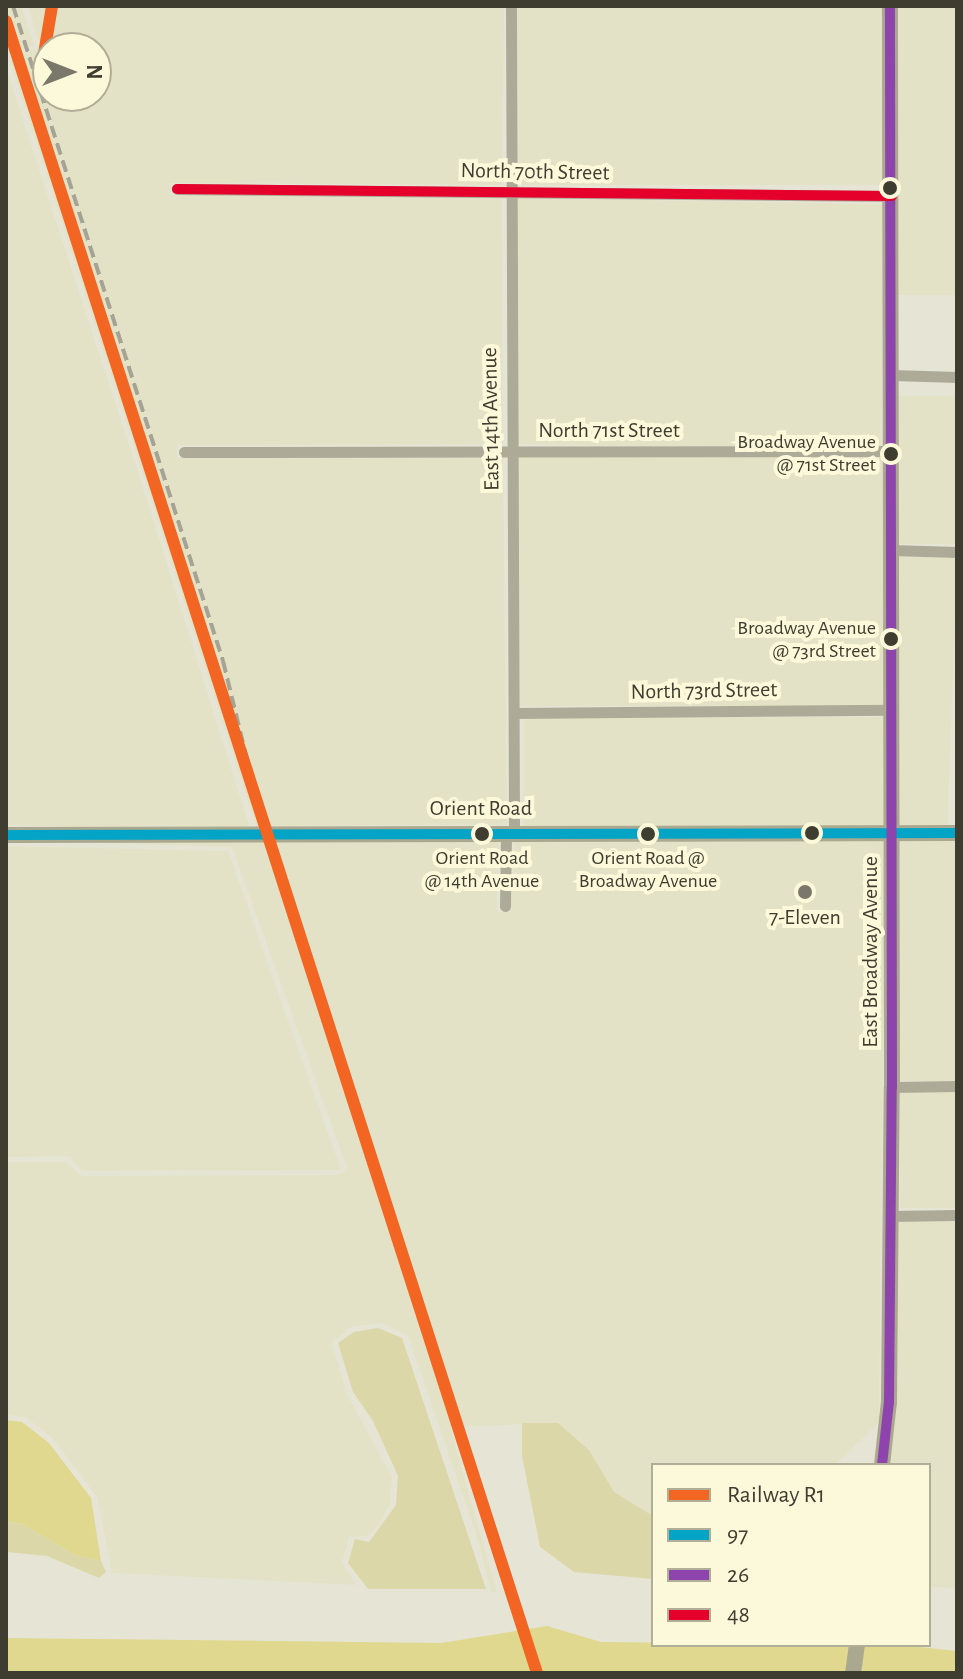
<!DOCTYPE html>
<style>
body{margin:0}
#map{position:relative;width:963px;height:1679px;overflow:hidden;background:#e6e5d5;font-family:"Alegreya Sans",sans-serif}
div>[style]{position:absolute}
.built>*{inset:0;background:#e4e2c6;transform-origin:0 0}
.green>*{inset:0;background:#dcd7a8}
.water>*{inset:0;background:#e0d88e}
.street>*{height:11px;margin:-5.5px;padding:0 5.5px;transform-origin:5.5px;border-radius:5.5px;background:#adab98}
.secondary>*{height:16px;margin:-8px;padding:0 8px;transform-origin:8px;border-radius:8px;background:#aaa88f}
.rail>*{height:4px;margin-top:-2px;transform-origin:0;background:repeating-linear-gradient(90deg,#a5a494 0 12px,transparent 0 18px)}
.bus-1>*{height:10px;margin:-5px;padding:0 5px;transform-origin:5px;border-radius:5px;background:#03a4c6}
.bus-2>*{height:10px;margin:-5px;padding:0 5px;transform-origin:5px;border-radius:5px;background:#8e44ad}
.bus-3>*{height:10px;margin:-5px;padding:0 5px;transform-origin:5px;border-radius:5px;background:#e4002b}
.rail-1>*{height:12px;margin:-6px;padding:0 6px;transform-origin:6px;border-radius:6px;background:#f26522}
.dots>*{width:22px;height:22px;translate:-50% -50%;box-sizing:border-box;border:4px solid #fcf9da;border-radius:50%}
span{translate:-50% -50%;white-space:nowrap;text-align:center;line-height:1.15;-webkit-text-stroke:8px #fcf9da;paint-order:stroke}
.bus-label{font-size:20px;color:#3e3d30}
.right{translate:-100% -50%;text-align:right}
.street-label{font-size:22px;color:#3e3d30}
.poi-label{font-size:22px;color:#3e3d30}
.frame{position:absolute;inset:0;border:8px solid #3e3d30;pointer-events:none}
.legend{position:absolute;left:651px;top:1463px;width:280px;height:184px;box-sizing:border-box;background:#fcf9da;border:2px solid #b0ae96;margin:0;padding:10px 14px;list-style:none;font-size:24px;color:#3e3d30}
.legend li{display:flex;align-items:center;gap:16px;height:40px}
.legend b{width:40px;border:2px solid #b0ae96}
.north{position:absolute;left:32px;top:32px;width:80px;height:80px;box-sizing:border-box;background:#fcf9da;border:2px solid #b0ae96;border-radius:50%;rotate:90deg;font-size:22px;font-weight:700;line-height:32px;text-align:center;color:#3e3d30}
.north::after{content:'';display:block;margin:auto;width:28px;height:36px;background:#79786a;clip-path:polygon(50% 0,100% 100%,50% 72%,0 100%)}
</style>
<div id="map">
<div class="built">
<div style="clip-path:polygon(6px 6px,21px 6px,34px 45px,6px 55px)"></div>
<div style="clip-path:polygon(evenodd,28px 6px,504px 6px,502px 185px,171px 183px,170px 195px,502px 198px,503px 444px,177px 445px,177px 458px,503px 457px,507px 825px,256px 826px,10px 60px,40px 47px,28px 6px,48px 48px,96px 48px,96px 96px,48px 96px,48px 48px)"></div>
<div style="left:518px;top:6px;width:365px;height:179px"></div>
<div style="left:897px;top:6px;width:60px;height:289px"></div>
<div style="clip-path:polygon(6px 68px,149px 506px,251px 832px,6px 825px)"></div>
<div style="left:517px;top:198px;width:368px;height:246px;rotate:1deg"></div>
<div style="left:899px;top:396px;width:58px;height:148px"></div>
<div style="left:518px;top:457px;width:366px;height:249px"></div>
<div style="left:899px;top:556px;width:58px;height:271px;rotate:2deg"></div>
<div style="left:885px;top:717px;width:110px;height:362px;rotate:90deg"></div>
<div style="clip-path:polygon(499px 838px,497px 912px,511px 912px,514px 838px,885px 839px,879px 1423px,834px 1465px,653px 1465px,653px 1516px,648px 1516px,614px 1492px,589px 1450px,558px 1423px,450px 1427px,497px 1592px,491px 1592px,477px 1537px,408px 1336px,381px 1323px,351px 1327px,332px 1343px,347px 1394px,392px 1477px,390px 1504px,378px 1526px,367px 1536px,349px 1537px,342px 1563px,357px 1585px,112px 1573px,97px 1497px,53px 1439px,27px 1418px,6px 1414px,6px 1162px,66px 1162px,82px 1176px,340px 1175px,347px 1168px,232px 847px,71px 842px)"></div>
<div style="left:900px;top:839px;width:57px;height:242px"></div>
<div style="clip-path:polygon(6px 846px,228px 851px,341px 1170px,82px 1171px,69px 1156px,6px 1157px)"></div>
<div style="left:957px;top:1092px;width:116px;height:57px;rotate:90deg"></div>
<div style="clip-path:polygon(957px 1221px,957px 1588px,929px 1587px,929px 1465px,890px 1465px,897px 1222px)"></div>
</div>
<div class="green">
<div style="clip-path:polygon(378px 1328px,402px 1338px,486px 1589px,368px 1589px,348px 1563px,355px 1539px,369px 1542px,396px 1505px,398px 1476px,373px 1421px,353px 1392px,338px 1343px,354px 1332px)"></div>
<div style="clip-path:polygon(522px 1423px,558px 1423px,589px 1450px,614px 1492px,653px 1516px,653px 1579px,574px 1572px,540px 1547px,522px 1456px)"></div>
<div style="clip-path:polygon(6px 1521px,24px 1525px,75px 1555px,101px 1561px,106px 1572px,99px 1578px,47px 1556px,6px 1552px)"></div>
</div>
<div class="water">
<div style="clip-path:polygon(6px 1420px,22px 1422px,49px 1443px,91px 1498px,101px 1561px,75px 1555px,24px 1525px,6px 1521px)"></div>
<div style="clip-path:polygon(547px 1626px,601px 1642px,901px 1645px,957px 1651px,957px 1673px,6px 1673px,6px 1638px,441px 1643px)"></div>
</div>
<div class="street">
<div style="left:511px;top:6px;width:825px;rotate:89.79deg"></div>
<div style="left:177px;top:189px;width:715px;rotate:0.56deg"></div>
<div style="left:892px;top:375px;width:65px;rotate:1.8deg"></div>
<div style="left:184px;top:452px;width:707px;rotate:-0.08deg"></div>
<div style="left:891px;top:550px;width:66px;rotate:1.7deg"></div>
<div style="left:515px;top:713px;width:378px;rotate:-0.5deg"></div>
<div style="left:505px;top:906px;width:75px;rotate:-89.2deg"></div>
<div style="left:892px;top:1087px;width:65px;rotate:-0.9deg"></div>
<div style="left:890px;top:1216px;width:67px;rotate:-0.9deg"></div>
</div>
<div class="secondary">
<div style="left:6px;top:835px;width:951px;rotate:-0.12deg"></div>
<div style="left:882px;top:1465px;width:63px;rotate:-83.7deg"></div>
<div style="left:889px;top:1402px;width:315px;rotate:-89.5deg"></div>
<div style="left:892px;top:1087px;width:1081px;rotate:-90.11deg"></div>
<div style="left:853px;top:1673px;width:28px;rotate:-82deg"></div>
</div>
<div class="rail">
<div style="left:13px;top:6px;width:688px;rotate:72.22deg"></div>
<div style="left:223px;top:661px;width:144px;rotate:76.3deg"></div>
<div style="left:46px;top:85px;width:46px;rotate:-91.2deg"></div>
<div style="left:45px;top:39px;width:34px;rotate:-78deg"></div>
</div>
<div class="bus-1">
<div style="left:6px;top:835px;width:951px;rotate:-0.12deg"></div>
</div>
<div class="bus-2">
<div style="left:882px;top:1465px;width:63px;rotate:-83.7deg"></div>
<div style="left:889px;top:1402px;width:315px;rotate:-89.5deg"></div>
<div style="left:892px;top:1087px;width:1081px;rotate:-90.11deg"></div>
</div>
<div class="bus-3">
<div style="left:177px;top:189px;width:715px;rotate:0.56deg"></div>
</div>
<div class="rail-1">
<div style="left:6px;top:21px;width:1735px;rotate:72.18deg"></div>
<div style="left:48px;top:95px;width:35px;rotate:-98deg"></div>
<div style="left:43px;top:60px;width:55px;rotate:-80.5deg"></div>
</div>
<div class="dots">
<div style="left:890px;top:188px;background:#3e3d30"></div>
<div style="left:891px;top:454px;background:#3e3d30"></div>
<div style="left:891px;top:639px;background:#3e3d30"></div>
<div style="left:812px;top:833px;background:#3e3d30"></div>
<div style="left:482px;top:834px;background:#3e3d30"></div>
<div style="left:648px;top:834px;background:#3e3d30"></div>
<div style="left:805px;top:892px;background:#79786a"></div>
</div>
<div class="bus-label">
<span class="right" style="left:876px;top:454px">Broadway Avenue<br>@ 71st Street</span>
<span class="right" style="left:876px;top:640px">Broadway Avenue<br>@ 73rd Street</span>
<span style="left:482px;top:870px">Orient Road<br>@ 14th Avenue</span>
<span style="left:648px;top:870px">Orient Road @<br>Broadway Avenue</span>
</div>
<div class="street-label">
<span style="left:535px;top:172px;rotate:1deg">North 70th Street</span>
<span style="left:491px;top:419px;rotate:-91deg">East 14th Avenue</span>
<span style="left:609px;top:431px">North 71st Street</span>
<span style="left:704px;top:691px;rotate:-1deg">North 73rd Street</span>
<span style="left:481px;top:809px">Orient Road</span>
<span style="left:871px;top:952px;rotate:-90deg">East Broadway Avenue</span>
</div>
<div class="poi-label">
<span style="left:805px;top:918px">7-Eleven</span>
</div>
<div class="frame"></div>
<ul class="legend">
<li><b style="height:10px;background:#f26522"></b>Railway R1</li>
<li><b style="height:10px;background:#03a4c6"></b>97</li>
<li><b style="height:10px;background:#8e44ad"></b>26</li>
<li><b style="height:10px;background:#e4002b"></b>48</li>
</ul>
<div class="north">N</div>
</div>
